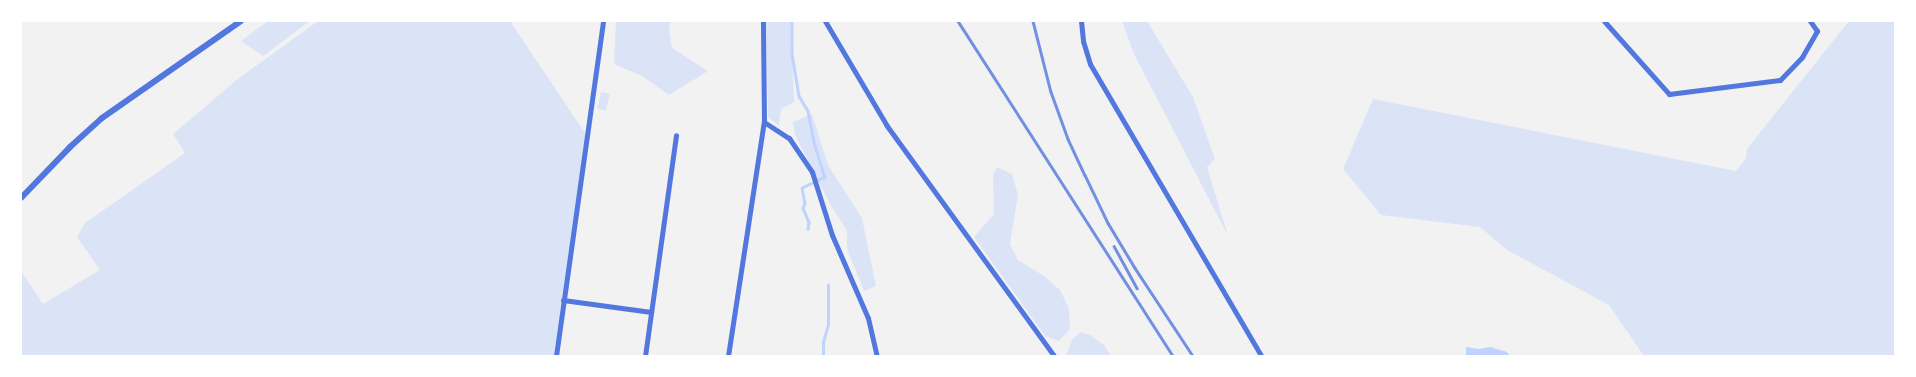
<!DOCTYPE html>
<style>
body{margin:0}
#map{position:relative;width:1916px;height:377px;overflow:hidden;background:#f2f2f2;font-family:Montserrat,sans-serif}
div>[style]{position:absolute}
.green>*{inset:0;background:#dbe4f7;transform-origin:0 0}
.water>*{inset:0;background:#bfd3fe}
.stream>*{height:2.5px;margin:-1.25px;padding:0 1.25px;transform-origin:1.25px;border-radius:1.25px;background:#bfd3fe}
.minor>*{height:5px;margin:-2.5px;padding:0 2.5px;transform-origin:2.5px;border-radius:2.5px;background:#5277de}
.tertiary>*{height:6px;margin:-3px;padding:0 3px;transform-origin:3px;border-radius:3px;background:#5277de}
.rail>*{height:2.5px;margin:-1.25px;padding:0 1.25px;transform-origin:1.25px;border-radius:1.25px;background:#7290e2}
span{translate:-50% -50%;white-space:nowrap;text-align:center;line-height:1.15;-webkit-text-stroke:4px #fff;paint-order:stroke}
.frame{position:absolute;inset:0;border:22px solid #fff;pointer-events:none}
</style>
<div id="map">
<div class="green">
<div style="clip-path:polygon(268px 21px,310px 21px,263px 56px,241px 41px)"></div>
<div style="clip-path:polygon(318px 21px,510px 21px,589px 139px,558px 356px,21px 356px,21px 271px,43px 304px,100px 270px,77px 237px,85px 223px,185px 153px,173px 134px,239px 78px)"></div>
<div style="clip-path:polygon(616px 21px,671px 21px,669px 29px,672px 48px,708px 71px,669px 95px,642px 76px,614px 64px)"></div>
<div style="clip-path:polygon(766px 21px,791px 21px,794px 102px,781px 109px,779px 126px,768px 117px)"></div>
<div style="clip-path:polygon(1122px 21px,1147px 21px,1193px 97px,1215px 159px,1207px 167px,1228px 236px,1134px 54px)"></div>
<div style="clip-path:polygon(1849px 21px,1895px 21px,1895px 356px,1644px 356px,1609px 305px,1507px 250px,1480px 227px,1381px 215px,1343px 169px,1373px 99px,1736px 171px,1746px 158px,1747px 149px)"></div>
<div style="left:601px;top:92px;width:9px;height:17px;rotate:13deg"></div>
<div style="clip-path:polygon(812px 114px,828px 165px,862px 218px,876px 286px,864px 291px,847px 249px,847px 231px,829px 202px,795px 135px,793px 122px)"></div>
<div style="clip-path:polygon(997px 167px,1012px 174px,1018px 195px,1010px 244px,1018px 260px,1044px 276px,1060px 290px,1069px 309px,1070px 329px,1059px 341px,1045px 336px,974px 237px,994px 214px,993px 176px)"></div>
<div style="clip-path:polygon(1081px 332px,1090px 335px,1104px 345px,1111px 356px,1066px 356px,1072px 340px)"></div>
</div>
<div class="water">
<div style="clip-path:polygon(1466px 347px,1479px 349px,1490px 347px,1507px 352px,1510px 356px,1466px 356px)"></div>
</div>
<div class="stream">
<div style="left:792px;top:21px;width:33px;rotate:90deg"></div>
<div style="left:792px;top:54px;width:43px;rotate:80.5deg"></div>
<div style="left:799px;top:96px;width:17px;rotate:59deg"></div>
<div style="left:808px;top:111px;width:32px;rotate:79deg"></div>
<div style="left:814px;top:142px;width:37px;rotate:73deg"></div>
<div style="left:825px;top:177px;width:25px;rotate:154deg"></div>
<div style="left:802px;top:188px;width:15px;rotate:79deg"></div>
<div style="left:805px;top:203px;width:5px;rotate:112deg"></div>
<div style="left:803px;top:208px;width:15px;rotate:67deg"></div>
<div style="left:809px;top:222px;width:7px;rotate:98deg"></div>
<div style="left:823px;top:356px;width:14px;rotate:-90deg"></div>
<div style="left:823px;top:342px;width:18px;rotate:-74deg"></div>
<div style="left:828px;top:325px;width:40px;rotate:-90deg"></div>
</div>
<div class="minor">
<div style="left:825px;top:21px;width:122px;rotate:59.4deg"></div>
<div style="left:887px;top:126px;width:284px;rotate:54deg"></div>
<div style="left:1081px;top:21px;width:20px;rotate:84deg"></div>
<div style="left:1083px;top:41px;width:24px;rotate:73deg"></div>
<div style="left:1090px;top:64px;width:338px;rotate:59.6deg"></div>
<div style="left:1604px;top:21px;width:98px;rotate:48.3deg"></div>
<div style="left:1669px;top:94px;width:112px;rotate:-7.2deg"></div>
<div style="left:1780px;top:80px;width:32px;rotate:-46deg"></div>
<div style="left:1802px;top:57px;width:30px;rotate:-60deg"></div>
<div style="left:1817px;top:31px;width:12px;rotate:-125deg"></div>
<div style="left:764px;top:122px;width:30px;rotate:33deg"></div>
<div style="left:789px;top:138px;width:41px;rotate:55.9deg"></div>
<div style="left:812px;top:172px;width:66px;rotate:72.4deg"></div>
<div style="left:832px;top:235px;width:90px;rotate:66.6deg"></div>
<div style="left:868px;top:318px;width:39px;rotate:77deg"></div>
<div style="left:563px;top:300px;width:89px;rotate:7.8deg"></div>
<div style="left:556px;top:356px;width:338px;rotate:-82deg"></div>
<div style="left:645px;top:356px;width:223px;rotate:-82deg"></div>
<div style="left:728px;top:356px;width:237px;rotate:-81.3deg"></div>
<div style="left:764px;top:122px;width:101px;rotate:-90.6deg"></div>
</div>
<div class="tertiary">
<div style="left:21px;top:198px;width:71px;rotate:-46.1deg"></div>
<div style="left:70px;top:147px;width:43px;rotate:-42.2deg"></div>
<div style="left:102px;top:118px;width:169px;rotate:-34.9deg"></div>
</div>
<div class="rail">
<div style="left:958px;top:21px;width:398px;rotate:57.3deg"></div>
<div style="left:1033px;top:21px;width:73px;rotate:75.8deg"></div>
<div style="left:1051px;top:92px;width:50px;rotate:70.1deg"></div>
<div style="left:1068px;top:139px;width:40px;rotate:65deg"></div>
<div style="left:1085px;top:175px;width:53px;rotate:64.4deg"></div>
<div style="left:1108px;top:223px;width:52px;rotate:59deg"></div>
<div style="left:1135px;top:268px;width:105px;rotate:56.6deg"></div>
<div style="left:1114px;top:246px;width:48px;rotate:61.3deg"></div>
</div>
<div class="frame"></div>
</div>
